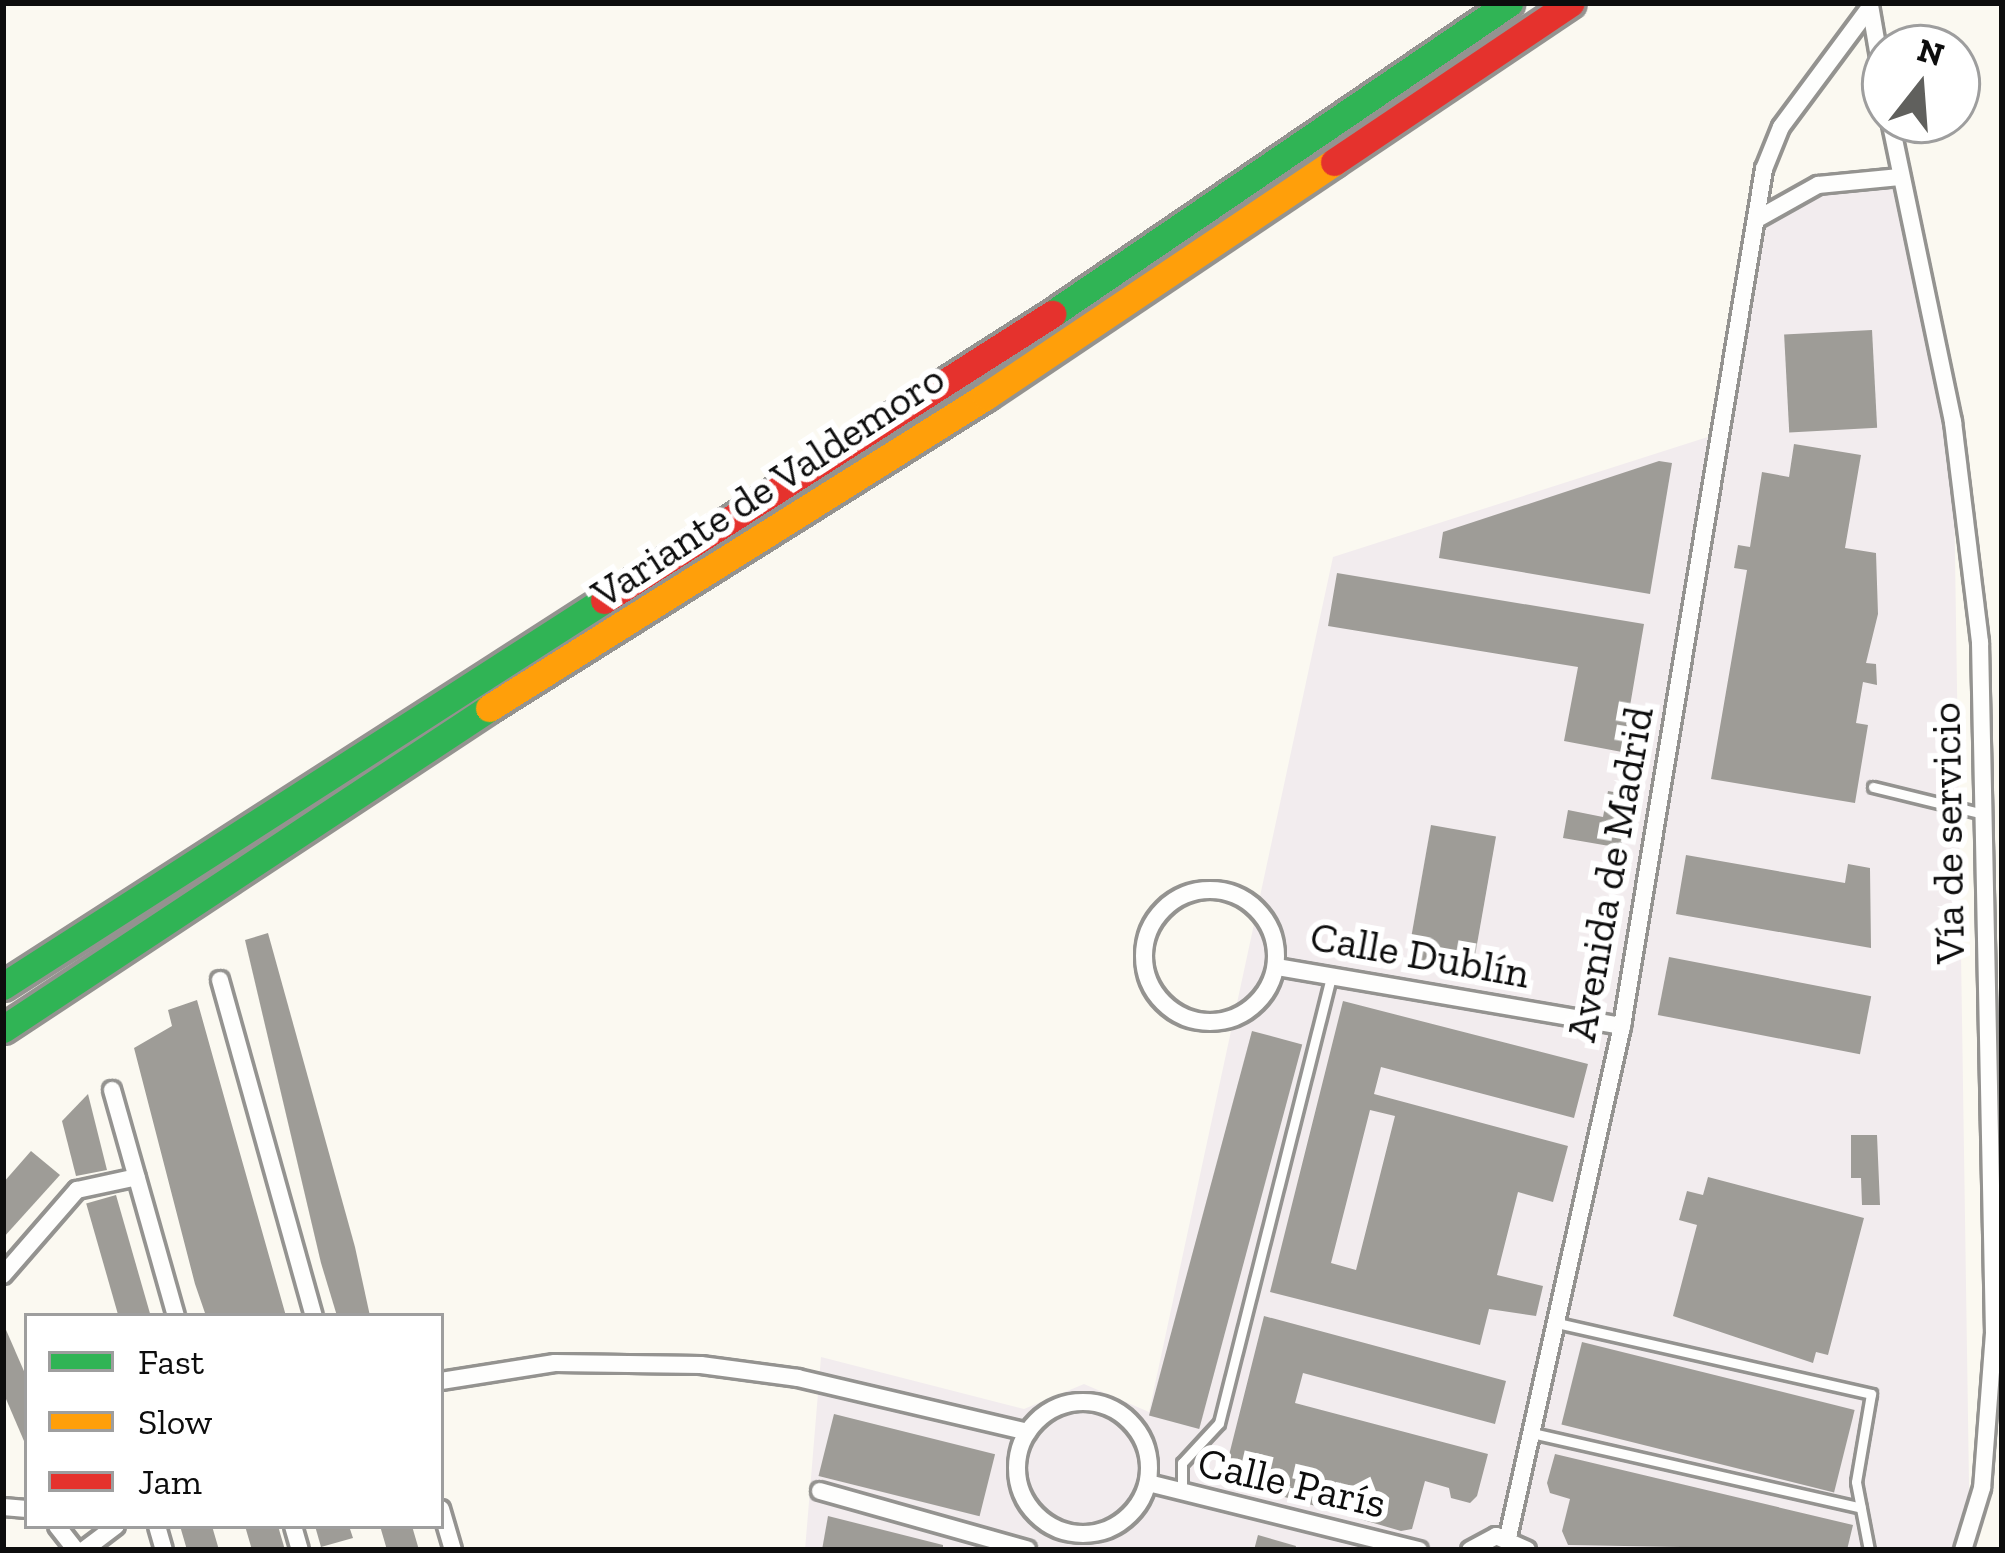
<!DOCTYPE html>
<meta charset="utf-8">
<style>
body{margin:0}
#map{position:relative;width:2005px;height:1553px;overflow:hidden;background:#fbf9f1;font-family:"Zilla Slab",serif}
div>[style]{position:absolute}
.industrial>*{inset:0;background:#f2ecee}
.building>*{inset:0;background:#9e9c97;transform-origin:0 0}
.roads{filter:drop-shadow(3px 0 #949390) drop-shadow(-3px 0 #949390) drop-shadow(0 3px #949390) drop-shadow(0 -3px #949390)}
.lane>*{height:9px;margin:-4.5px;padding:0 4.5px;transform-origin:4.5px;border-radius:4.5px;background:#fefefd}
.street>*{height:16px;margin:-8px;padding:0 8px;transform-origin:8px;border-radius:8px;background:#fefefd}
.street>.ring{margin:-8px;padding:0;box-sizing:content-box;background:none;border:16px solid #fefefd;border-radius:50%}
.fast>*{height:27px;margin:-13.5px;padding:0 13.5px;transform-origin:13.5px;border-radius:13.5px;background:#30b455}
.slow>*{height:27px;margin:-13.5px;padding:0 13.5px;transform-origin:13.5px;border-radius:13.5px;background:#ff9f0a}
.jam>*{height:27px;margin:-13.5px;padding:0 13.5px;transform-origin:13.5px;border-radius:13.5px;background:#e5322d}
span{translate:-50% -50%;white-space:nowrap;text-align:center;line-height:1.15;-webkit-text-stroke:12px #fff;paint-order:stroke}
.street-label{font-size:42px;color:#0d0d0d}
.frame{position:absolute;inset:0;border:6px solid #0d0d0d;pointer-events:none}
.legend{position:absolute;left:24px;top:1313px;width:420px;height:216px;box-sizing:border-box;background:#fff;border:3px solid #9e9e9e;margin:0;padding:15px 21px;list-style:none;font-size:36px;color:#0d0d0d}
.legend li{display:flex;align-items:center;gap:24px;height:60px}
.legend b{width:60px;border:3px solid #9e9e9e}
.north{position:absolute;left:1861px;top:24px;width:120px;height:120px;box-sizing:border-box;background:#fff;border:3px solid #9e9e9e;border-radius:50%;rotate:17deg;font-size:33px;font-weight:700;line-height:48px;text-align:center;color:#0d0d0d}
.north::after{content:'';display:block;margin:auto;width:42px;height:54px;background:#60605d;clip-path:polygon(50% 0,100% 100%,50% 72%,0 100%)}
</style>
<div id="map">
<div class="industrial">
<div style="clip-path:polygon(1900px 177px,1953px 422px,1970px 1550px,805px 1550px,821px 1357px,1024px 1409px,1084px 1384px,1149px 1412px,1333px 557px,1714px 435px,1759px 218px,1818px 185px)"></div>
</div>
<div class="building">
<div style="left:1872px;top:330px;width:98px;height:88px;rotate:87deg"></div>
<div style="clip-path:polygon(1794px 444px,1861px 455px,1845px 548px,1876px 553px,1878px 614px,1866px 663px,1876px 664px,1877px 685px,1863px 682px,1856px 723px,1868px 725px,1855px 803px,1711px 779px,1747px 570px,1734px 568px,1738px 545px,1750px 547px,1762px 472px,1789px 477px)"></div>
<div style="clip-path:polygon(1659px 461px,1672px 463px,1650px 594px,1439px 558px,1443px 532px)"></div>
<div style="clip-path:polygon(1337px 573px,1644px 624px,1630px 706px,1642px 708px,1637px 737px,1625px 734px,1622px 752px,1564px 741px,1578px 667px,1328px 626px)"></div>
<div style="clip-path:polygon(1608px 791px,1631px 795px,1621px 848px,1563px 838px,1568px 810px,1603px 817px)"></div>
<div style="left:1431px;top:825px;width:66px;height:135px;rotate:10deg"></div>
<div style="clip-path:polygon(1686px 855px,1845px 883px,1848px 864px,1870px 868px,1871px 948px,1676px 914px)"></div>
<div style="clip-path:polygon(268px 933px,355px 1247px,370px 1316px,337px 1316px,321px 1263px,245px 940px)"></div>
<div style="left:1669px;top:957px;width:206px;height:59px;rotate:11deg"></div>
<div style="clip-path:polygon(197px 1000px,230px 1118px,286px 1316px,206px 1316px,195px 1284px,134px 1048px,172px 1026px,168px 1010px)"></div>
<div style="clip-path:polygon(evenodd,1343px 1001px,1588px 1064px,1574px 1118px,1381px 1067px,1374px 1094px,1568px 1146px,1553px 1202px,1518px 1192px,1497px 1275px,1543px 1286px,1536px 1316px,1489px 1309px,1480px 1345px,1270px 1292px,1343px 1001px,1370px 1110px,1395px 1116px,1356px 1270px,1331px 1263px,1370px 1110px)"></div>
<div style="left:1252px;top:1031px;width:52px;height:398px;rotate:15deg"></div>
<div style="clip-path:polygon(88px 1094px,107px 1170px,76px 1176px,62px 1121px)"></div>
<div style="clip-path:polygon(1851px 1135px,1877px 1135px,1880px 1205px,1862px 1205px,1861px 1178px,1851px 1178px)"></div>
<div style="clip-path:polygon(31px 1151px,60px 1175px,3px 1238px,3px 1183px)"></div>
<div style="clip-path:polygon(1708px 1177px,1864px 1218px,1828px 1355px,1816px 1352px,1813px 1363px,1673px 1316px,1697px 1225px,1679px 1220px,1687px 1191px,1703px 1195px)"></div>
<div style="left:116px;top:1195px;width:126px;height:31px;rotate:74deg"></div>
<div style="clip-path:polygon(1264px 1316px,1506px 1381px,1495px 1424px,1303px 1373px,1295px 1403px,1488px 1454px,1477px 1496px,1470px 1503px,1451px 1498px,1449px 1488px,1425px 1481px,1412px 1529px,1401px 1531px,1223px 1479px)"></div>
<div style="clip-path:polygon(3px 1323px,27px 1378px,27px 1448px,3px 1392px)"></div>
<div style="left:1582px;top:1342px;width:281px;height:85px;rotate:14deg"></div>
<div style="left:834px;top:1414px;width:166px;height:64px;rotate:14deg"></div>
<div style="clip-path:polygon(1555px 1454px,1853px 1525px,1847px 1550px,1568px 1545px,1562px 1531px,1570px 1499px,1550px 1493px,1547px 1483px)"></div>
<div style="clip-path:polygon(828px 1516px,943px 1545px,943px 1550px,822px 1550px)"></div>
<div style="clip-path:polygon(180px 1526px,212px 1526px,219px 1550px,187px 1550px)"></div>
<div style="clip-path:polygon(245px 1526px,278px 1526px,285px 1550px,252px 1550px)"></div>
<div style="clip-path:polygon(315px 1526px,349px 1526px,353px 1538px,321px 1547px)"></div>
<div style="clip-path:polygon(380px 1526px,412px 1526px,419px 1550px,387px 1550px)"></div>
<div style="clip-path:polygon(1258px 1535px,1296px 1546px,1295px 1550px,1254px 1550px)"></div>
</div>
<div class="roads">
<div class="lane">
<div style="left:1873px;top:787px;width:114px;rotate:13.7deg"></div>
<div style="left:1557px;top:1323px;width:322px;rotate:12.7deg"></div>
<div style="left:1871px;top:1394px;width:89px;rotate:99.7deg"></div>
<div style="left:1856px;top:1482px;width:69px;rotate:79.2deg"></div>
<div style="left:1532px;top:1433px;width:337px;rotate:12.8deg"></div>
<div style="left:1182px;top:1490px;width:27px;rotate:-90deg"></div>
<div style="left:1182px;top:1463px;width:54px;rotate:-47.2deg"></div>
<div style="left:1219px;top:1423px;width:460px;rotate:-75.9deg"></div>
</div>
<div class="street">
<div style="left:1870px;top:5px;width:88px;rotate:80.2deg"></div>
<div style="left:1890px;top:120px;width:309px;rotate:78.2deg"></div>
<div style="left:1953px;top:422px;width:222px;rotate:83deg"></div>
<div style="left:1980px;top:642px;width:691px;rotate:88.84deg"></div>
<div style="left:1994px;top:1333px;width:155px;rotate:94.4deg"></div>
<div style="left:1982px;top:1488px;width:65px;rotate:107deg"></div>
<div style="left:1759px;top:218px;width:68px;rotate:-29.2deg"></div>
<div style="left:1818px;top:185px;width:82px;rotate:-5.6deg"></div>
<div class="ring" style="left:1144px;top:890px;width:116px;height:116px"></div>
<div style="left:1277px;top:967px;width:350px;rotate:9.7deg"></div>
<div style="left:220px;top:980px;width:349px;rotate:74.4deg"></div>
<div style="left:112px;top:1090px;width:235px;rotate:74.2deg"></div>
<div style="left:3px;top:1275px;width:113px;rotate:-49deg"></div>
<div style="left:77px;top:1190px;width:61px;rotate:-12.2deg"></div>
<div style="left:441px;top:1381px;width:115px;rotate:-9deg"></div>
<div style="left:555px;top:1363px;width:146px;rotate:0.8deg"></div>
<div style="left:701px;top:1365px;width:98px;rotate:7.6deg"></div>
<div style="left:798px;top:1378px;width:236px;rotate:13.2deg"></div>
<div class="ring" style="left:1017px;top:1402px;width:116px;height:116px"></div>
<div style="left:1148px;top:1483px;width:279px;rotate:13.9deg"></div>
<div style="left:820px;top:1491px;width:215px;rotate:15.7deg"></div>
<div style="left:3px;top:1507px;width:24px;rotate:5deg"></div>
<div style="left:441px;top:1509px;width:43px;rotate:73.7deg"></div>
<div style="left:57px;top:1526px;width:31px;rotate:52deg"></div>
<div style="left:157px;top:1526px;width:25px;rotate:74deg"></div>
<div style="left:293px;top:1526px;width:25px;rotate:74deg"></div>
<div style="left:1508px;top:1537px;width:524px;rotate:-77.42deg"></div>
<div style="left:1622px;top:1026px;width:869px;rotate:-80.59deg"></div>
<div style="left:1764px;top:169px;width:45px;rotate:-68deg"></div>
<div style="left:1781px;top:127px;width:149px;rotate:-53.4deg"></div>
<div style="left:84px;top:1550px;width:40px;rotate:-37deg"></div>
<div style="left:1470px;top:1550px;width:30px;rotate:-28deg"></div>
<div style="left:1496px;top:1536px;width:34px;rotate:24deg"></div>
</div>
<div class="fast">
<div style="left:1052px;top:314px;width:553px;rotate:-34.24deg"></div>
<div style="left:3px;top:986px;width:714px;rotate:-32.71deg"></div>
<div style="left:3px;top:1029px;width:582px;rotate:-33.44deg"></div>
</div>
<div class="slow">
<div style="left:489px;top:708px;width:587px;rotate:-32.12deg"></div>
<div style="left:986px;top:396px;width:419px;rotate:-33.9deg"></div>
</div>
<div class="jam">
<div style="left:1334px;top:162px;width:285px;rotate:-33.9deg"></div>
<div style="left:604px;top:600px;width:532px;rotate:-32.55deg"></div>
</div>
</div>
<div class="street-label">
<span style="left:768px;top:486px;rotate:-33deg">Variante de Valdemoro</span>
<span style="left:1948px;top:833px;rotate:-91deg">Vía de servicio</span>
<span style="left:1610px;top:874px;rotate:-80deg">Avenida de Madrid</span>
<span style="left:1420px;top:955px;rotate:10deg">Calle Dublín</span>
<span style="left:1292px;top:1483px;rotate:13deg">Calle París</span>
</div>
<div class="frame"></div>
<ul class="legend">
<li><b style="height:15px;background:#30b455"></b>Fast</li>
<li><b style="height:15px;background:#ff9f0a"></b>Slow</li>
<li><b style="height:15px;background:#e5322d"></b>Jam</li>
</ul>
<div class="north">N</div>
</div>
